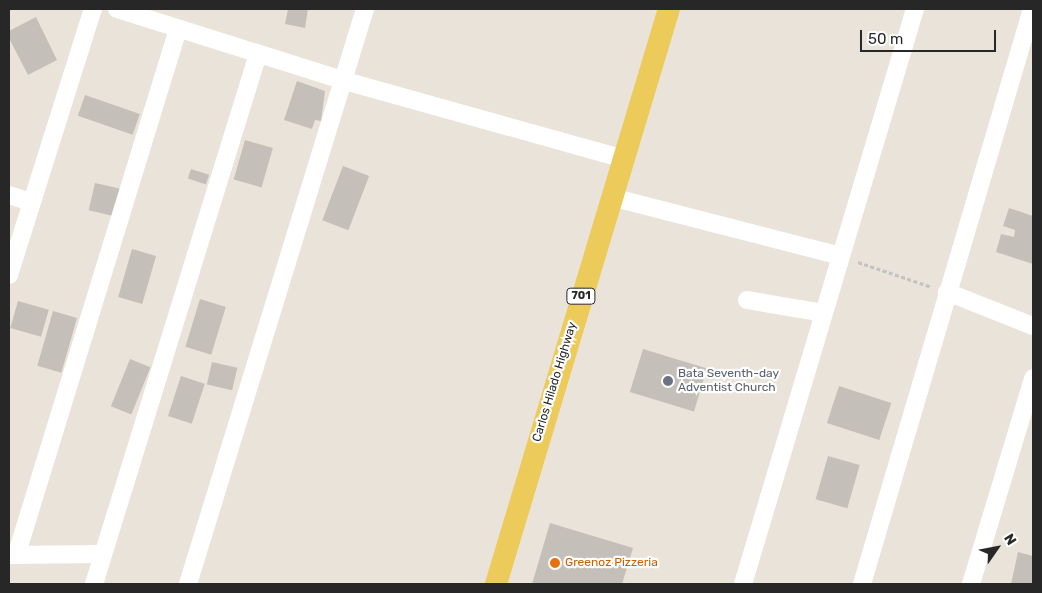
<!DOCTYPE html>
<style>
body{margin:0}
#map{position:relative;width:1042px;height:593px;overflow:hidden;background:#eae3d9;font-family:Rubik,sans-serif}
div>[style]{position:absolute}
.building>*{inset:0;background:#c5bfb9;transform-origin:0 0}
.path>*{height:3px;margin-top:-1.5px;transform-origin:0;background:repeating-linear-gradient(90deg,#c3c3c3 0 4px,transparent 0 6.5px)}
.minor>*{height:18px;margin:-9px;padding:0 9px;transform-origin:9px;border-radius:9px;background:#fff}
.major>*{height:22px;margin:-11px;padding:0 11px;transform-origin:11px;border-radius:11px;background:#eccb5b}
.dots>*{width:14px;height:14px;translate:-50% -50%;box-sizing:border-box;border:2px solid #fff;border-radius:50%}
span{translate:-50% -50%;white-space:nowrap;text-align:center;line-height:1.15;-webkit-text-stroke:4.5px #fff;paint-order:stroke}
.shield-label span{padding:1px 4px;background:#fff;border:1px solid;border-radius:4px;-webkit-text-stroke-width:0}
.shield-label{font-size:11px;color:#272727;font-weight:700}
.worship-label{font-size:12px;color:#5b616d}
.left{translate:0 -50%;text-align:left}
.street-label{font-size:12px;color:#272727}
.food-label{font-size:12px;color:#c56008}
.frame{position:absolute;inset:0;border:10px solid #272727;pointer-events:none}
.north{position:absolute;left:972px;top:523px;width:50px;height:50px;-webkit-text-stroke:4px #fff;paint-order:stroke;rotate:57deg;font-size:14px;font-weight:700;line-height:20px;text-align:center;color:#272727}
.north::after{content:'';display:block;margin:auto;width:18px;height:22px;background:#272727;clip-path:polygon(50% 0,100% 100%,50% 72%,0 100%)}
.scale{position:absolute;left:860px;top:30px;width:136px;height:22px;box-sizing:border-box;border:2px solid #272727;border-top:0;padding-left:6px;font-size:15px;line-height:18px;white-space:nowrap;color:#272727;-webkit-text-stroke:4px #fff;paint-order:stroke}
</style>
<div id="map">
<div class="building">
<div style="clip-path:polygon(288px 9px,308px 9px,305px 28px,285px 24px)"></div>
<div style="clip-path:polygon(36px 17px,57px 60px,28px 75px,9px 38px,9px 31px)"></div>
<div style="clip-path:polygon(297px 81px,325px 91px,321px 121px,315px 120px,312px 129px,284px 120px)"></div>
<div style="left:85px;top:95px;width:58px;height:22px;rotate:19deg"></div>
<div style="left:245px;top:140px;width:29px;height:41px;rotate:16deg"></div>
<div style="left:343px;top:166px;width:28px;height:58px;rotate:21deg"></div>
<div style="left:191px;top:169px;width:19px;height:10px;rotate:18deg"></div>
<div style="left:95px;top:183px;width:26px;height:28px;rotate:13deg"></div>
<div style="clip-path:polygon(1009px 208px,1033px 216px,1033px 264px,996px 252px,1001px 234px,1014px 237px,1015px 230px,1003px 226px)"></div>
<div style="left:132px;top:249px;width:25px;height:50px;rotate:16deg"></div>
<div style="left:200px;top:299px;width:27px;height:50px;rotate:17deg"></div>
<div style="left:18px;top:301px;width:32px;height:28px;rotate:16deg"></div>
<div style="left:53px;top:311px;width:25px;height:57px;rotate:16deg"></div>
<div style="left:643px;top:349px;width:67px;height:45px;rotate:17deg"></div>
<div style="left:130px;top:359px;width:22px;height:51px;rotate:22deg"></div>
<div style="left:212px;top:362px;width:26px;height:23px;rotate:13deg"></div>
<div style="left:181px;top:376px;width:25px;height:42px;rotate:18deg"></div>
<div style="left:839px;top:386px;width:55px;height:39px;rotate:18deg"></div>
<div style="left:828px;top:456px;width:33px;height:45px;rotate:16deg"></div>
<div style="clip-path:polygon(550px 523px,633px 548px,622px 584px,532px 584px)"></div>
<div style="clip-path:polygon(1018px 552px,1033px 556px,1033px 584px,1011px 584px)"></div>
</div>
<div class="path">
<div style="left:858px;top:262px;width:78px;rotate:18.7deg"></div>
</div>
<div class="minor">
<div style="left:117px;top:9px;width:239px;rotate:17.5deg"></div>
<div style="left:345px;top:81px;width:290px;rotate:15.6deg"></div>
<div style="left:9px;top:195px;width:23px;rotate:18deg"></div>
<div style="left:611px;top:197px;width:236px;rotate:14.4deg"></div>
<div style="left:9px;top:275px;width:279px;rotate:-72.5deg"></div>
<div style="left:947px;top:292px;width:92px;rotate:21.6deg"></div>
<div style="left:747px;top:300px;width:77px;rotate:9.7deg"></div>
<div style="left:17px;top:553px;width:548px;rotate:-72.92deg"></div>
<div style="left:9px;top:555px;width:94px;rotate:-0.6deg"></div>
<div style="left:94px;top:584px;width:555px;rotate:-72.81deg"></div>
<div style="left:188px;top:584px;width:602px;rotate:-72.89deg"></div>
<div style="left:743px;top:584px;width:600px;rotate:-73.35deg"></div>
<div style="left:862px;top:584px;width:600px;rotate:-73.53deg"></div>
<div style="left:971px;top:584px;width:215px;rotate:-73.2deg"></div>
</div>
<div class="major">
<div style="left:496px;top:584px;width:600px;rotate:-73.26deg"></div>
</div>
<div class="dots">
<div style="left:668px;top:381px;background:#6b7280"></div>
<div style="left:555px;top:563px;background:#e8710a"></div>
</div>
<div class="shield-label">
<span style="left:581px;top:296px">701</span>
</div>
<div class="worship-label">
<span class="left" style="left:678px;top:381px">Bata Seventh-day<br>Adventist Church</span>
</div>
<div class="street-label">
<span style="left:555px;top:382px;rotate:-73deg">Carlos Hilado Highway</span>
</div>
<div class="food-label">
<span class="left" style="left:565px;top:563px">Greenoz Pizzeria</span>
</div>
<div class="frame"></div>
<div class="north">N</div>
<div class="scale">50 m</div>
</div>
